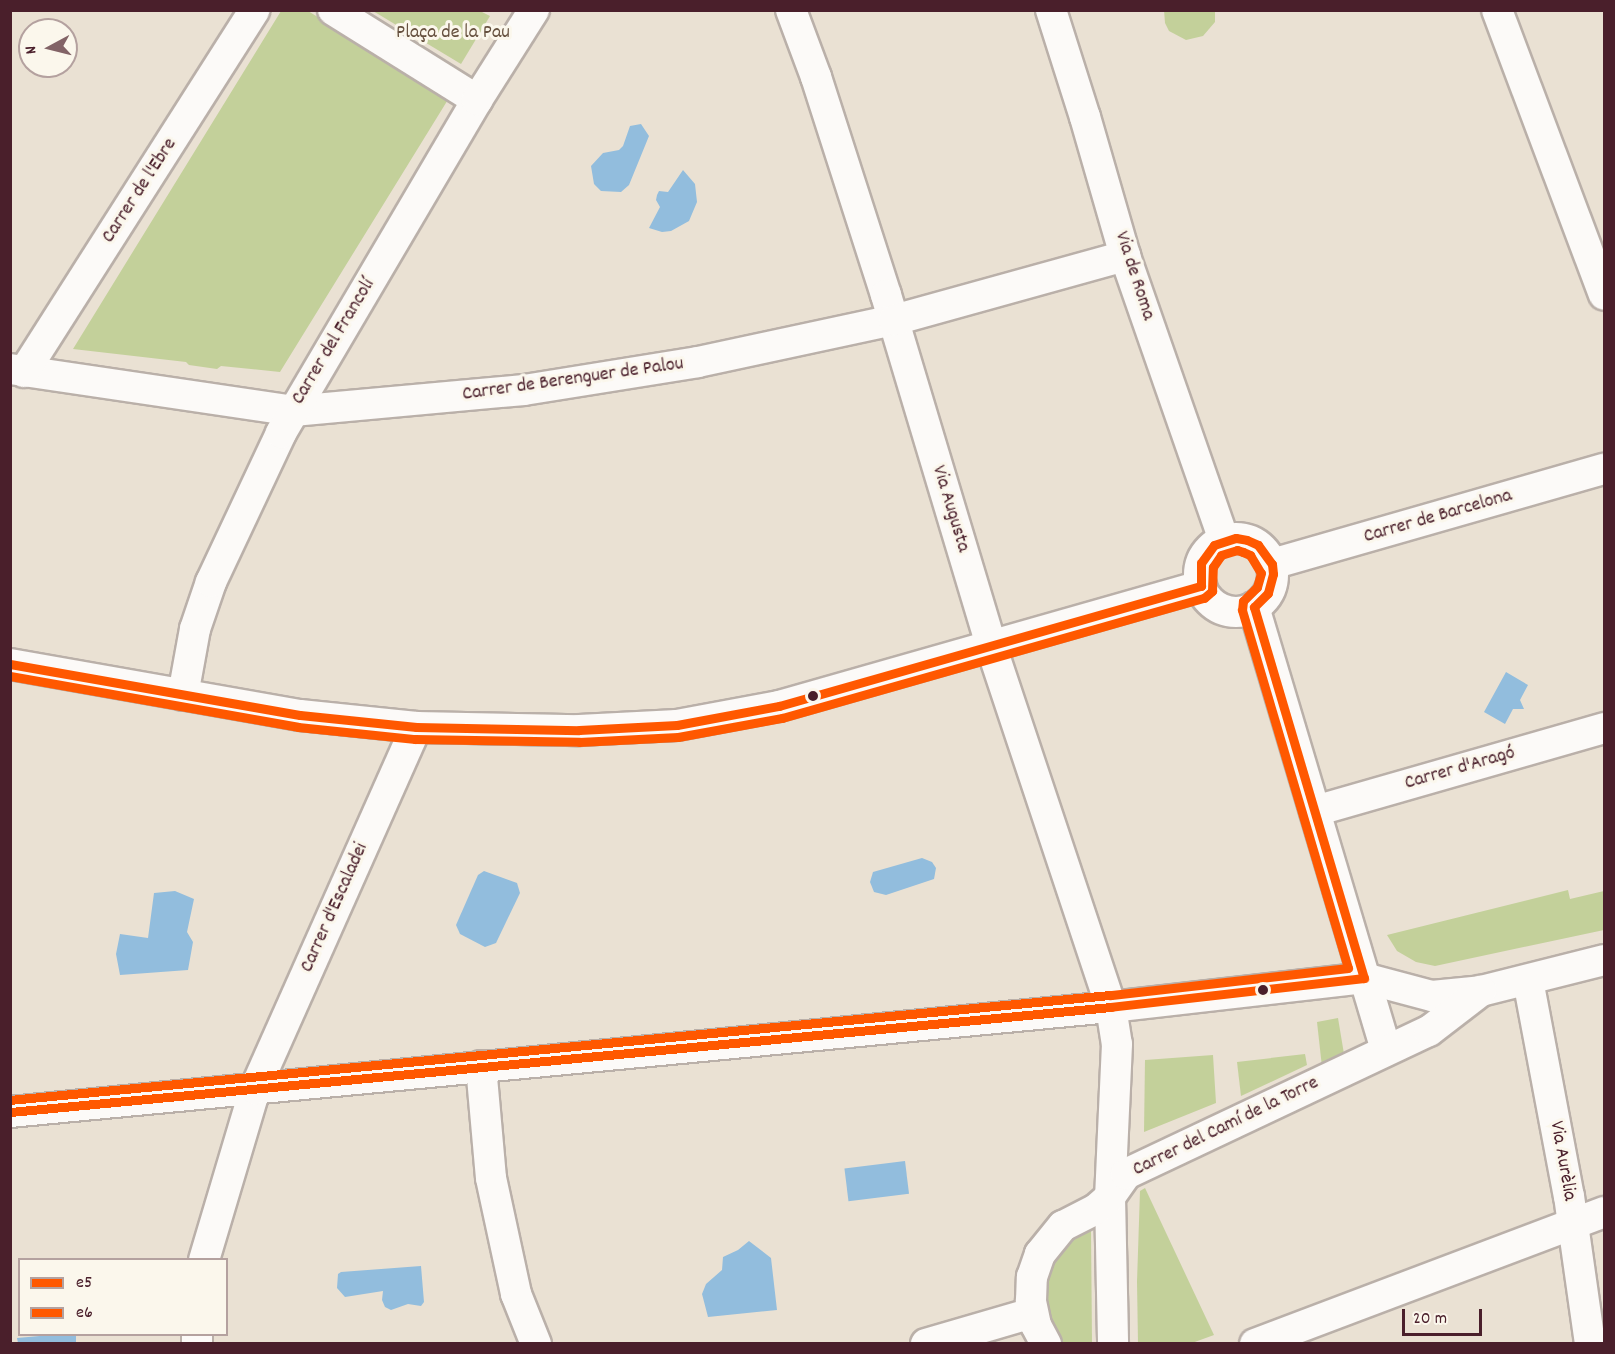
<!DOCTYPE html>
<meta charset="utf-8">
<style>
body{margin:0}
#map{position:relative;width:1615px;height:1354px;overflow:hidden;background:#eae1d3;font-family:Dekko,sans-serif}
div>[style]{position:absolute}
.green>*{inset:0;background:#c3d09a}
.water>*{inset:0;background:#92bddd;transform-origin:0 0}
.roads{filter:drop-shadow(2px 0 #bab0a9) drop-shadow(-2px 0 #bab0a9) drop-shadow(0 2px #bab0a9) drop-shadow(0 -2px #bab0a9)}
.minor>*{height:30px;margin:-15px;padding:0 15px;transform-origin:15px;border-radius:15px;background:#fcfaf8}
.minor>.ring{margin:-15px;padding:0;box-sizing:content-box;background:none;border:30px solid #fcfaf8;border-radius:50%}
.bus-1>*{height:9px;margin:-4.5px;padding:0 4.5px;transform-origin:4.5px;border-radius:4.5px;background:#ff5800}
.bus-2>*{height:9px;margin:-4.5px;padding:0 4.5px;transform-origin:4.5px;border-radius:4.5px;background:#ff5800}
.dots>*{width:16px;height:16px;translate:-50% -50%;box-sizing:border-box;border:3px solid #fbf7ec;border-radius:50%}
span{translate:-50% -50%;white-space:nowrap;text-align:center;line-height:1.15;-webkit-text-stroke:6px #fbf7ec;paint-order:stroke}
.park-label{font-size:20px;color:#65503e}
.street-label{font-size:20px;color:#4a1f2b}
.frame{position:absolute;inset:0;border:12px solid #4a1f2b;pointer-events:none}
.legend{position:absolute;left:18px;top:1258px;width:210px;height:78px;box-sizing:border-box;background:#fbf7ec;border:2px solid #b4a19f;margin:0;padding:8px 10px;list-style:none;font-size:18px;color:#4a1f2b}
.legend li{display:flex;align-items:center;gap:12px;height:30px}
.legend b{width:30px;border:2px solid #b4a19f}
.north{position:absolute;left:18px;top:18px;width:60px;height:60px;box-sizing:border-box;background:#fbf7ec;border:2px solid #b4a19f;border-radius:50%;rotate:263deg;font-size:16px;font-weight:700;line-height:24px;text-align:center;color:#4a1f2b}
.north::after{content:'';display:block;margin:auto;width:21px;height:27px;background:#826366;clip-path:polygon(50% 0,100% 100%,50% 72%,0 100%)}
.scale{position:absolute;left:1402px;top:1309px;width:80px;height:27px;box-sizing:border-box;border:3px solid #4a1f2b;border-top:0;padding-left:8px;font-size:18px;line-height:21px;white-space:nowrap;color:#4a1f2b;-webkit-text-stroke:4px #fbf7ec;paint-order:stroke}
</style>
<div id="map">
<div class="green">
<div style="clip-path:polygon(1164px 10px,1215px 11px,1215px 22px,1203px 36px,1186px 40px,1169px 31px,1165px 23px)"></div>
<div style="clip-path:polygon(281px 11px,308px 11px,449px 98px,280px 372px,221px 366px,217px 369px,189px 365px,186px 362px,73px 349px)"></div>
<div style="clip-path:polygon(373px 11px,480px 11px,490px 16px,461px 64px)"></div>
<div style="clip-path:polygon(1568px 890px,1570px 899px,1604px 891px,1604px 930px,1435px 966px,1416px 962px,1397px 951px,1387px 935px)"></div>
<div style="clip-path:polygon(1338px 1018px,1345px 1060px,1322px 1067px,1317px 1022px)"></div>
<div style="clip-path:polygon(1305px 1054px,1307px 1065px,1241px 1096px,1237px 1062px)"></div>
<div style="clip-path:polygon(1213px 1055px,1216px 1103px,1144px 1132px,1145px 1060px)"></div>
<div style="clip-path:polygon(1145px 1188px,1214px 1335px,1192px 1343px,1138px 1343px,1137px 1282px,1140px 1191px)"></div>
<div style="clip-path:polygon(1091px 1230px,1092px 1343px,1064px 1343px,1046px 1321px,1040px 1289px,1063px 1239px)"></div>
</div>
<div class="water">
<div style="clip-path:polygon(641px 124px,649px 136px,629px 185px,621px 192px,601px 191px,594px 184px,591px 166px,603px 153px,619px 150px,623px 146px,630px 126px)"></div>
<div style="clip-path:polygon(683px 170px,695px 184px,697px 202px,689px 221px,671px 231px,662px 232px,649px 228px,660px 207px,656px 200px,657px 195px,659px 191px,668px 192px)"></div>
<div style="clip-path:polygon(1506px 672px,1528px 685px,1520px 700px,1524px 709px,1513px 709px,1505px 724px,1484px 712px)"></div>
<div style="clip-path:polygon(922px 858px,932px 862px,936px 868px,934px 879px,886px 895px,874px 892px,870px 882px,873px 872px)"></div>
<div style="clip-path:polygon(484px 871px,517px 883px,520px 893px,496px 943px,485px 947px,460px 934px,456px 925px,478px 875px)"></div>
<div style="clip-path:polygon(175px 891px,194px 899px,187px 932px,193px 942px,188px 970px,120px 975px,116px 954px,120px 934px,148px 938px,154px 893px)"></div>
<div style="left:905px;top:1161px;width:33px;height:61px;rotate:83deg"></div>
<div style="clip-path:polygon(749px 1241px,771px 1258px,777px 1310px,708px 1317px,702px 1294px,706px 1284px,722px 1270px,723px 1257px,738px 1250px)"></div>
<div style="clip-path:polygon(421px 1266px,424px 1302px,421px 1306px,408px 1304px,391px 1310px,385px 1307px,382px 1300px,383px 1291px,345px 1297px,337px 1288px,338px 1274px,341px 1272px)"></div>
<div style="clip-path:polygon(51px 1335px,76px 1335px,76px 1343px,18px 1343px,17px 1338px)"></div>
</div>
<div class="roads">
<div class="minor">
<div style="left:333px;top:10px;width:170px;rotate:32deg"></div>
<div style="left:791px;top:10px;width:72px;rotate:69.5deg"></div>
<div style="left:816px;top:77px;width:229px;rotate:72.2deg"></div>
<div style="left:886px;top:295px;width:366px;rotate:73.3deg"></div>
<div style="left:991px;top:646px;width:380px;rotate:71.6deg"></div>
<div style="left:1111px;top:1007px;width:37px;rotate:81deg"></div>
<div style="left:1117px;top:1044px;width:153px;rotate:92.6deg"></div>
<div style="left:1110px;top:1197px;width:147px;rotate:88.8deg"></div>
<div style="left:1051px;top:10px;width:112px;rotate:72.4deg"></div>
<div style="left:1085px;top:117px;width:145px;rotate:73.9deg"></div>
<div style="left:1125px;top:256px;width:301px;rotate:70.8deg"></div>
<div style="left:1497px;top:10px;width:304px;rotate:69.4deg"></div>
<div style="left:10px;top:369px;width:286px;rotate:8.4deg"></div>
<div style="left:293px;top:411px;width:232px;rotate:-5.2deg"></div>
<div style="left:524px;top:390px;width:176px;rotate:-9.1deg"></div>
<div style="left:698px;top:362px;width:200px;rotate:-12.1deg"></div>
<div style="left:894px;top:320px;width:240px;rotate:-15.5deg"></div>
<div style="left:24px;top:372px;width:429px;rotate:-57.5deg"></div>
<div class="ring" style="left:1199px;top:538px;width:44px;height:44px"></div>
<div style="left:1272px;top:564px;width:345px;rotate:-16deg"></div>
<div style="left:1254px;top:607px;width:462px;rotate:73.4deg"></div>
<div style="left:10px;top:664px;width:294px;rotate:10deg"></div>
<div style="left:300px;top:715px;width:117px;rotate:5.9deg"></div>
<div style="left:416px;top:727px;width:163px;rotate:1.1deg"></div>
<div style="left:579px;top:730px;width:98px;rotate:-2.9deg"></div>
<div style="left:677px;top:725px;width:104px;rotate:-10.6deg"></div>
<div style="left:779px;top:706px;width:439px;rotate:-15.9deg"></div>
<div style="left:183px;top:695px;width:67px;rotate:-79.7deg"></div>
<div style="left:195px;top:629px;width:50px;rotate:-71.2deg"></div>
<div style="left:211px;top:582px;width:165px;rotate:-64.8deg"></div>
<div style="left:281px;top:433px;width:386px;rotate:-59.5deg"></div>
<div style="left:477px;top:100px;width:107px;rotate:-57.7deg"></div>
<div style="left:1315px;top:811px;width:301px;rotate:-16deg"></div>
<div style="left:1528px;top:980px;width:220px;rotate:79.3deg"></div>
<div style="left:1569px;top:1196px;width:149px;rotate:81.9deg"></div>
<div style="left:481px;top:1066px;width:112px;rotate:84.9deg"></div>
<div style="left:491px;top:1178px;width:119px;rotate:77.8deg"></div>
<div style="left:516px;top:1294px;width:54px;rotate:68.2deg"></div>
<div style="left:10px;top:1112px;width:1106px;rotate:-5.45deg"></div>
<div style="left:1111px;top:1007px;width:255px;rotate:-6.5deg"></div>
<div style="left:1364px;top:978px;width:70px;rotate:14.8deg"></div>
<div style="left:1432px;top:996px;width:49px;rotate:-5.8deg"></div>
<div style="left:1481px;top:991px;width:127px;rotate:-14.1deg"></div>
<div style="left:204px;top:1260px;width:178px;rotate:-73.4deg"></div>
<div style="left:255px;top:1089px;width:396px;rotate:-66deg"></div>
<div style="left:197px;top:1344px;width:10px;rotate:-90deg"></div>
<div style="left:926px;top:1344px;width:110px;rotate:-16.3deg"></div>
<div style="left:1046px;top:1344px;width:21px;rotate:-118deg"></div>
<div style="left:1036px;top:1325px;width:25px;rotate:-102deg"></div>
<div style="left:1031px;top:1301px;width:24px;rotate:-88deg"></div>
<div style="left:1032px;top:1277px;width:24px;rotate:-71deg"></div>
<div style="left:1040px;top:1254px;width:36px;rotate:-51deg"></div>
<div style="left:1063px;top:1226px;width:36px;rotate:-27deg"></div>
<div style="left:1095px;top:1210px;width:20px;rotate:-41deg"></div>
<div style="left:1110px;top:1197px;width:28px;rotate:-55deg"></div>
<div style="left:1126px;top:1174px;width:335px;rotate:-25.3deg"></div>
<div style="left:1429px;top:1031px;width:66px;rotate:-37.6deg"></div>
<div style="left:1255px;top:1344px;width:373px;rotate:-20.7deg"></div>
</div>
</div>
<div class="bus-1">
<div style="left:10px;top:664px;width:294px;rotate:10deg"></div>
<div style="left:300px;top:715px;width:117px;rotate:5.9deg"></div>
<div style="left:416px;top:727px;width:163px;rotate:1.1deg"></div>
<div style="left:579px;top:730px;width:98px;rotate:-2.9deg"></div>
<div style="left:677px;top:725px;width:104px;rotate:-10.6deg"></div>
<div style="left:779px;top:706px;width:439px;rotate:-15.9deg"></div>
<div style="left:1201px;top:586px;width:23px;rotate:-90deg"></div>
<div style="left:1201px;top:563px;width:22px;rotate:-54deg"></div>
<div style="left:1214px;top:545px;width:23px;rotate:-18deg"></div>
<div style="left:1236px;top:538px;width:11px;rotate:10deg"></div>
<div style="left:1247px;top:540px;width:12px;rotate:24deg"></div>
<div style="left:1258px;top:545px;width:24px;rotate:54deg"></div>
<div style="left:1272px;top:564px;width:10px;rotate:84deg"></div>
<div style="left:1273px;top:574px;width:20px;rotate:105deg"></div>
<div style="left:1268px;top:593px;width:20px;rotate:135deg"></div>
<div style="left:1254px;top:607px;width:387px;rotate:73.5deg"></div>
<div style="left:1364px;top:978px;width:255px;rotate:173.5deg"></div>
<div style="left:1111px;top:1007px;width:1106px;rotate:174.55deg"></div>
</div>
<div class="bus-2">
<div style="left:10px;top:676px;width:292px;rotate:10deg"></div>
<div style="left:298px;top:727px;width:118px;rotate:5.9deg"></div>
<div style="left:415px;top:739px;width:164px;rotate:1deg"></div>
<div style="left:579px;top:742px;width:99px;rotate:-2.9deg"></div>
<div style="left:678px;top:737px;width:106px;rotate:-10.4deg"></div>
<div style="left:782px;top:718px;width:439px;rotate:-15.9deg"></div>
<div style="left:1204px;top:598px;width:11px;rotate:-41deg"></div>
<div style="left:1212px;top:591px;width:24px;rotate:-88deg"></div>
<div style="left:1213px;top:567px;width:14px;rotate:-56deg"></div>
<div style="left:1221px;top:555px;width:17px;rotate:-17deg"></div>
<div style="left:1237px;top:550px;width:6px;rotate:18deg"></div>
<div style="left:1243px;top:552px;width:8px;rotate:23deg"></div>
<div style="left:1250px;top:555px;width:21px;rotate:59deg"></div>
<div style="left:1261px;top:573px;width:15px;rotate:106deg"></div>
<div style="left:1257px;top:587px;width:20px;rotate:135deg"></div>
<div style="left:1243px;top:601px;width:9px;rotate:96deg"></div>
<div style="left:1242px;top:610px;width:373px;rotate:73.5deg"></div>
<div style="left:1348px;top:968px;width:240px;rotate:173.5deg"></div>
<div style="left:1110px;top:995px;width:1105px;rotate:174.55deg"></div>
</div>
<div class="dots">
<div style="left:813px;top:696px;background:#4a1f2b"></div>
<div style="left:1263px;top:990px;background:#4a1f2b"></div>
</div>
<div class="park-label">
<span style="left:453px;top:33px">Plaça de la Pau</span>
</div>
<div class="street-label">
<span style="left:140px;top:191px;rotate:-57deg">Carrer de l'Ebre</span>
<span style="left:1134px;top:276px;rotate:72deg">Via de Roma</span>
<span style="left:334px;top:342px;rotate:-59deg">Carrer del Francolí</span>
<span style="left:573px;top:380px;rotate:-8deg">Carrer de Berenguer de Palou</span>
<span style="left:950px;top:509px;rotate:73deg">Via Augusta</span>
<span style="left:1438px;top:517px;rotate:-16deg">Carrer de Barcelona</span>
<span style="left:1460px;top:769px;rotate:-16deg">Carrer d'Aragó</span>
<span style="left:335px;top:908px;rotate:-66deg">Carrer d'Escaladei</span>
<span style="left:1226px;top:1127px;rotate:-26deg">Carrer del Camí de la Torre</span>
<span style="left:1562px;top:1161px;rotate:80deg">Via Aurèlia</span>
</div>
<div class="frame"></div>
<ul class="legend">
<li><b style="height:8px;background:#ff5800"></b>e5</li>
<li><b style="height:8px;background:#ff5800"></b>e6</li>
</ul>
<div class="north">N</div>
<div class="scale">20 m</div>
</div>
